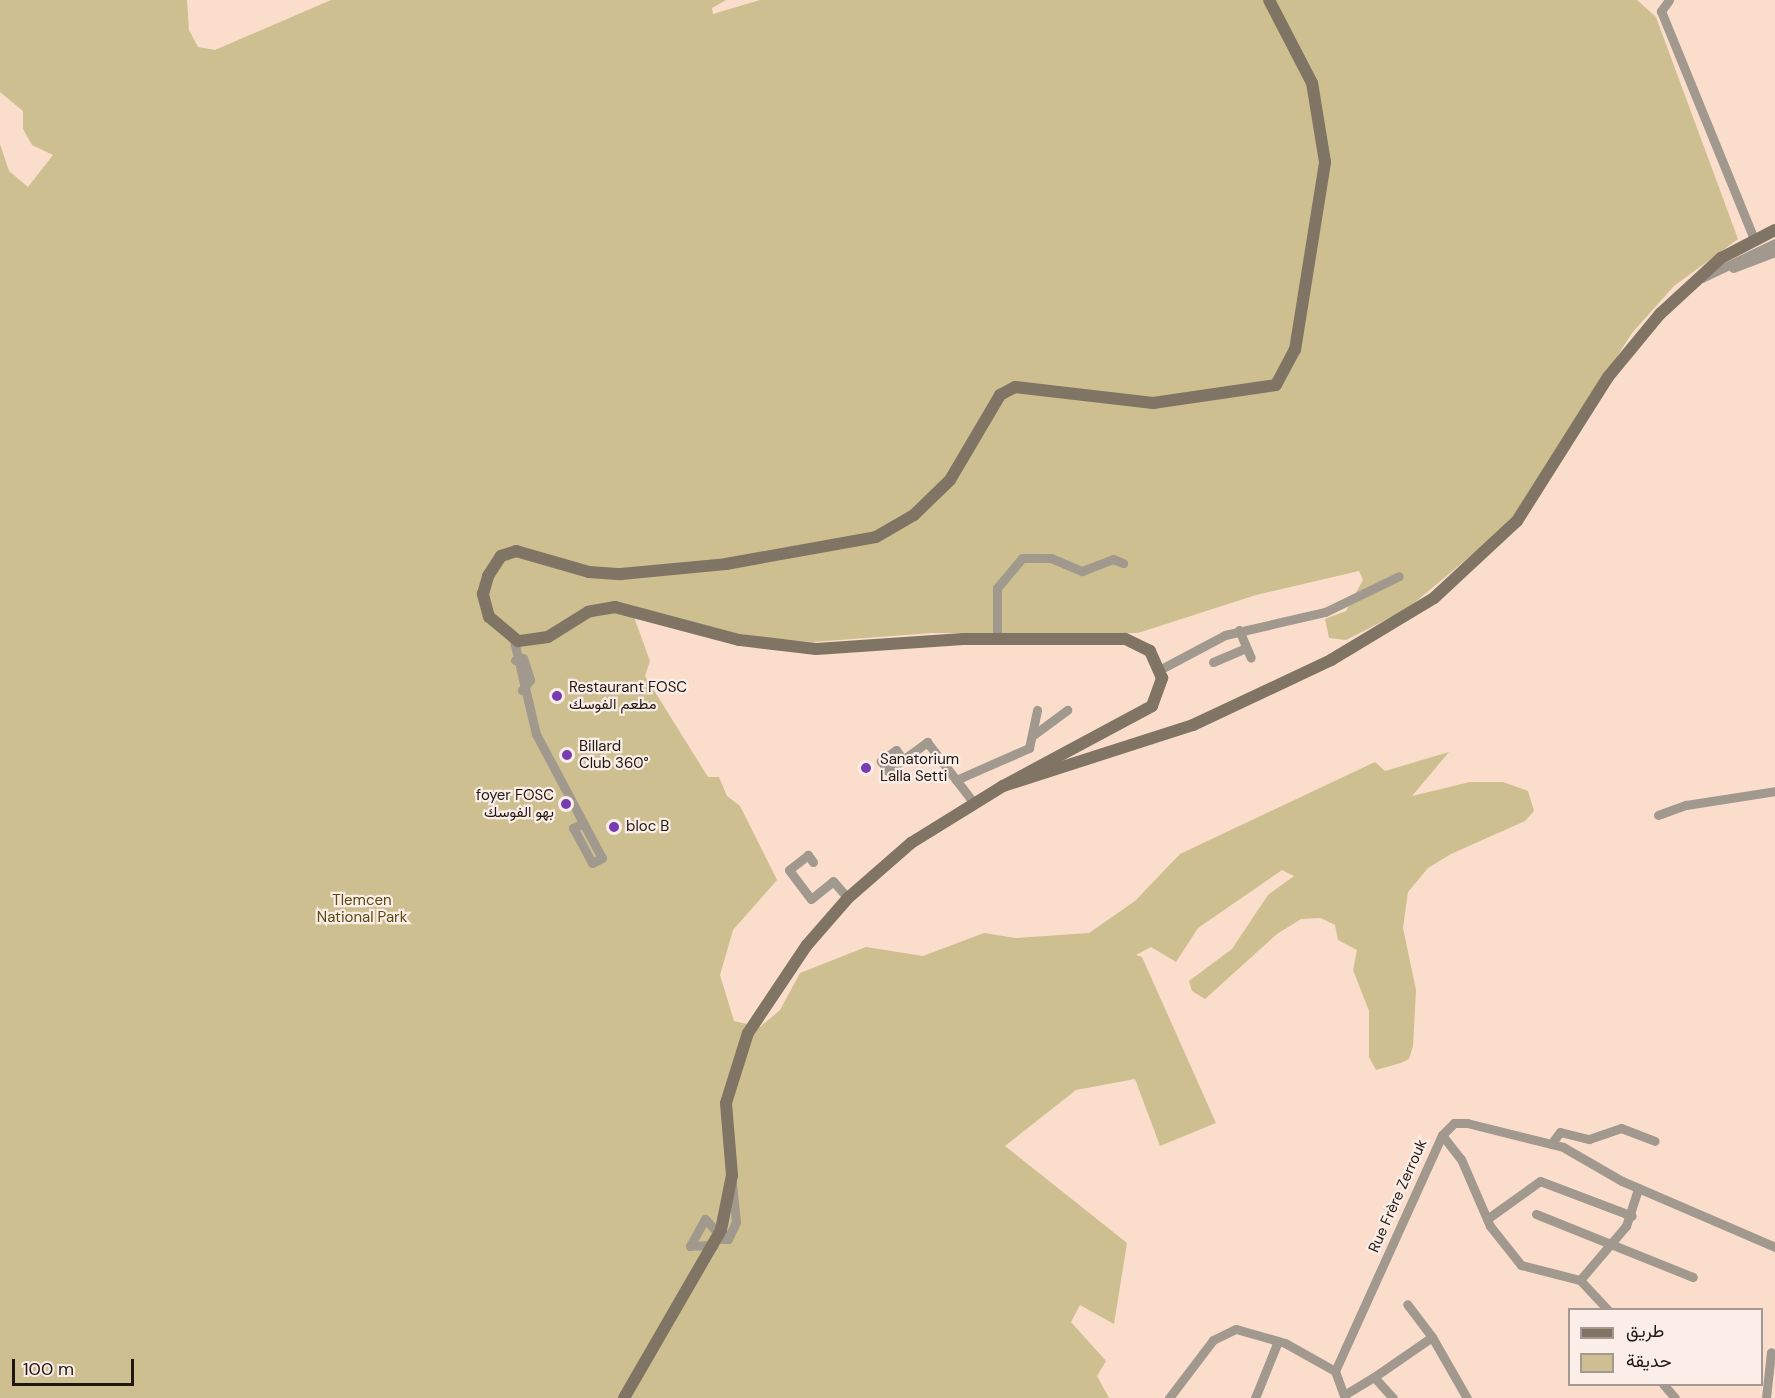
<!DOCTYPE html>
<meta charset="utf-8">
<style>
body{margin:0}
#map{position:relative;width:1775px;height:1398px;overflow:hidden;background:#fbddcc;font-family:"DM Sans",Vazirmatn,sans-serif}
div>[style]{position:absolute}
.green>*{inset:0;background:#cdbf90}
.minor>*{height:9px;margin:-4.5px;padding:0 4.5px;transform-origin:4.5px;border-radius:4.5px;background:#a1988e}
.secondary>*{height:12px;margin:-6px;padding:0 6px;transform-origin:6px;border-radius:6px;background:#807464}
.dots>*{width:16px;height:16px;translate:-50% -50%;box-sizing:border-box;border:3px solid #fbeee8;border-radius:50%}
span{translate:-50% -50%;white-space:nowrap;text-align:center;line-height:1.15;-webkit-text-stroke:4.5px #fbeee8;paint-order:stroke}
.poi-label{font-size:15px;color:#211711}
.left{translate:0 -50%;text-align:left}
.right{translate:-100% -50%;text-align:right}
.park-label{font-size:15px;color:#58490d}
.street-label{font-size:15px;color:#211711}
.legend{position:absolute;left:1568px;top:1308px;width:195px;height:78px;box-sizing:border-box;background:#fbeee8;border:2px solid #a49892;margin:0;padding:8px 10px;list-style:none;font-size:18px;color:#211711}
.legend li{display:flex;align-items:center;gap:12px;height:30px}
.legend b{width:30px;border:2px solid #a49892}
.scale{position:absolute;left:12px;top:1359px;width:122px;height:27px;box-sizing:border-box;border:3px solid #211711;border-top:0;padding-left:8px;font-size:18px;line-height:21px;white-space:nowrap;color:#211711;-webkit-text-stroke:4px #fbeee8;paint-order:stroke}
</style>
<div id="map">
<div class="green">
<div style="clip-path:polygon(0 0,187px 0,189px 30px,198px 47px,215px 50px,331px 0,726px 0,712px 8px,713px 14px,760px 0,1637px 0,1656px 17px,1738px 239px,1674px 286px,1632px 333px,1511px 522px,1407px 609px,1346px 640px,1329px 638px,1325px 619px,1346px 611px,1363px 580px,1359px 571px,1256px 595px,1138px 633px,932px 633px,813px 642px,748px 636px,631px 609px,650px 661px,645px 676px,708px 777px,719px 777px,727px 796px,740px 806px,777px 880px,733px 930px,720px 975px,734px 1021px,760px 1027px,780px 1010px,800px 973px,866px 947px,923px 956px,984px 933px,1015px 938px,1089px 933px,1135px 901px,1180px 854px,1375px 762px,1385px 771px,1449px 752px,1412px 796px,1470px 782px,1503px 782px,1528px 791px,1534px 811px,1525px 821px,1451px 854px,1428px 868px,1408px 892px,1403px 928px,1416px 990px,1413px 1046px,1409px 1059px,1401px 1063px,1376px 1070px,1369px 1057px,1369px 1011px,1353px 970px,1357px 950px,1338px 940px,1335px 925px,1321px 918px,1301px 919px,1277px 934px,1205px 999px,1192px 991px,1189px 981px,1232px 949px,1268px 895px,1294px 876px,1282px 870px,1198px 928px,1176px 962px,1151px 947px,1136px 955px,1142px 957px,1216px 1123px,1160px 1146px,1135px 1079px,1076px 1090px,1005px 1146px,1127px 1243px,1114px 1324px,1080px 1305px,1071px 1322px,1106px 1361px,1097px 1376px,1109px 1398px,0 1398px,0 144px,9px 171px,28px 187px,53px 155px,32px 145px,23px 129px,23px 111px,0 92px)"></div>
</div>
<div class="minor">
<div style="left:1669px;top:0;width:14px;rotate:126deg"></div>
<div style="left:1661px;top:11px;width:246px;rotate:67.8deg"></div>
<div style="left:1733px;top:268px;width:45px;rotate:-20.9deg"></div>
<div style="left:1702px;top:278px;width:81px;rotate:-25.6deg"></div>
<div style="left:1239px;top:630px;width:30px;rotate:67deg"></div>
<div style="left:997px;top:638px;width:50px;rotate:-90deg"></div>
<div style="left:997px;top:588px;width:39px;rotate:-50deg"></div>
<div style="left:1022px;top:558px;width:29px"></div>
<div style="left:1051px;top:558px;width:34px;rotate:23deg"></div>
<div style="left:1082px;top:571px;width:33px;rotate:-21deg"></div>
<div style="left:1113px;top:559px;width:11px;rotate:22deg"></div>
<div style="left:514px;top:641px;width:96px;rotate:76.7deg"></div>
<div style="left:536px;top:734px;width:140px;rotate:62deg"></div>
<div style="left:602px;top:858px;width:11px;rotate:153deg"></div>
<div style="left:592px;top:863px;width:40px;rotate:-118deg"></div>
<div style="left:573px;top:828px;width:11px;rotate:-27deg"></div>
<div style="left:515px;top:660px;width:8px;rotate:-14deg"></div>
<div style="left:523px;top:658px;width:23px;rotate:72deg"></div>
<div style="left:530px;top:680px;width:13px;rotate:129deg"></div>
<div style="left:1213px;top:662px;width:36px;rotate:-23deg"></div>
<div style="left:1161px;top:669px;width:72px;rotate:-28deg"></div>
<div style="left:1225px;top:635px;width:103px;rotate:-13deg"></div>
<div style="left:1325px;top:612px;width:82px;rotate:-25.9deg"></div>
<div style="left:1032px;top:736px;width:44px;rotate:-36.6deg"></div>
<div style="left:903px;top:760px;width:12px;rotate:-125deg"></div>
<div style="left:896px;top:750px;width:19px;rotate:144deg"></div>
<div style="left:881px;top:761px;width:12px;rotate:55deg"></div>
<div style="left:888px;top:771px;width:49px;rotate:-36.6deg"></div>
<div style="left:927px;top:742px;width:76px;rotate:52.5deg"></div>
<div style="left:956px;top:780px;width:80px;rotate:-23.7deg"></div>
<div style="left:1029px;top:748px;width:39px;rotate:-78deg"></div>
<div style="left:1658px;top:815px;width:30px;rotate:-20deg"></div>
<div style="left:1686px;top:805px;width:90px;rotate:-8.9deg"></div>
<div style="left:813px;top:862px;width:9px;rotate:-126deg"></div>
<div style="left:808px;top:855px;width:24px;rotate:142deg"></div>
<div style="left:789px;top:870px;width:36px;rotate:53deg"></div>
<div style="left:811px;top:899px;width:28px;rotate:-39deg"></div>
<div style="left:833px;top:881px;width:23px;rotate:49deg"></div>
<div style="left:1442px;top:1135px;width:17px;rotate:-45deg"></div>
<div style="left:1454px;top:1123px;width:13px"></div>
<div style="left:1467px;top:1123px;width:99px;rotate:14deg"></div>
<div style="left:1563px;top:1147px;width:68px;rotate:30deg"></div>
<div style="left:1622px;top:1181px;width:167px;rotate:23.3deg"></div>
<div style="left:1551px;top:1144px;width:15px;rotate:-53deg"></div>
<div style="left:1560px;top:1132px;width:30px;rotate:14deg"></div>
<div style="left:1589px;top:1139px;width:34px;rotate:-19deg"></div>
<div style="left:1621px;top:1128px;width:36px;rotate:21deg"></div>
<div style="left:1536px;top:1214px;width:169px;rotate:21.9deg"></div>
<div style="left:1487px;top:1219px;width:65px;rotate:-35.6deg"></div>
<div style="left:1540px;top:1181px;width:98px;rotate:20.8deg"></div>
<div style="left:718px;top:1239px;width:10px"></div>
<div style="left:728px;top:1239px;width:19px;rotate:-65deg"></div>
<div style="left:736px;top:1222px;width:39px;rotate:-96deg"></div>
<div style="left:714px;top:1245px;width:24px;rotate:178deg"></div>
<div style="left:690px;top:1246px;width:31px;rotate:-61deg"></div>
<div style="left:705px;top:1219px;width:21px;rotate:47deg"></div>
<div style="left:1580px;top:1280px;width:71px;rotate:-49.6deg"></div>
<div style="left:1626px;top:1226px;width:40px;rotate:-72deg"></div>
<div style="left:1432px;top:1337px;width:70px;rotate:60.2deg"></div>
<div style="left:1335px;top:1371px;width:259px;rotate:-65.6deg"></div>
<div style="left:1442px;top:1135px;width:31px;rotate:52deg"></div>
<div style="left:1461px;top:1159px;width:73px;rotate:66.6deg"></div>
<div style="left:1490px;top:1226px;width:50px;rotate:51.5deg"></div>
<div style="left:1521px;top:1265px;width:61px;rotate:14.3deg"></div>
<div style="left:1580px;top:1280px;width:41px;rotate:47deg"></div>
<div style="left:1374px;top:1377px;width:70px;rotate:-34.6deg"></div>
<div style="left:1432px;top:1337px;width:41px;rotate:-127.1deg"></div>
<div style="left:1663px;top:1384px;width:18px;rotate:49deg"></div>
<div style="left:1344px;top:1395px;width:35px;rotate:-31deg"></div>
<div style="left:1374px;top:1377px;width:28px;rotate:48deg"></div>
<div style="left:1169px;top:1398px;width:73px;rotate:-52.8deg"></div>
<div style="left:1213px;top:1340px;width:25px;rotate:-26deg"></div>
<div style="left:1236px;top:1329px;width:51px;rotate:15.9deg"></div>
<div style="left:1285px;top:1343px;width:57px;rotate:29.2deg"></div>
<div style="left:1335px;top:1371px;width:29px;rotate:70deg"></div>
<div style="left:1255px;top:1398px;width:61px;rotate:-68deg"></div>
<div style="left:1766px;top:1398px;width:46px;rotate:-83.8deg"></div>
</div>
<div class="secondary">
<div style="left:1003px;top:786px;width:169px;rotate:-28.2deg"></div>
<div style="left:1152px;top:706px;width:30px;rotate:-70deg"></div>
<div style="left:1162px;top:678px;width:30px;rotate:-114deg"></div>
<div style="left:1150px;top:651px;width:28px;rotate:-154deg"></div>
<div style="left:1125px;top:639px;width:162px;rotate:180deg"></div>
<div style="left:963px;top:639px;width:147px;rotate:176.1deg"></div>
<div style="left:816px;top:649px;width:78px;rotate:-173.3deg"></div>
<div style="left:739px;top:640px;width:128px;rotate:-165.1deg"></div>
<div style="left:615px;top:607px;width:27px;rotate:170deg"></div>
<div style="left:588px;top:612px;width:47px;rotate:148deg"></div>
<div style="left:548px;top:637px;width:30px;rotate:172deg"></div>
<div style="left:518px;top:641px;width:38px;rotate:-140deg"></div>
<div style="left:489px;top:617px;width:24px;rotate:-105deg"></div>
<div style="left:483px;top:594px;width:19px;rotate:-74deg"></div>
<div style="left:488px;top:576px;width:24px;rotate:-57deg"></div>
<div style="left:501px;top:556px;width:16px;rotate:-18deg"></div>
<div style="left:516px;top:551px;width:76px;rotate:16deg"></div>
<div style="left:589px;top:572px;width:32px;rotate:4deg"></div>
<div style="left:621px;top:574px;width:105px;rotate:-5.4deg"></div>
<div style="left:726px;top:564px;width:152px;rotate:-10.2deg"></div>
<div style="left:876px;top:537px;width:44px;rotate:-30.1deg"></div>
<div style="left:914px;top:515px;width:50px;rotate:-44.2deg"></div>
<div style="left:950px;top:480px;width:99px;rotate:-59.5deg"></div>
<div style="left:1000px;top:395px;width:17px;rotate:-28deg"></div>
<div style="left:1015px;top:387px;width:139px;rotate:6.6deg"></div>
<div style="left:1153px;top:403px;width:124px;rotate:-8.3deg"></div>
<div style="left:1276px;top:385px;width:40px;rotate:-62deg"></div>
<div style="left:1295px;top:350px;width:190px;rotate:-80.9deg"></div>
<div style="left:1325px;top:162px;width:80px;rotate:-99.3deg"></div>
<div style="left:1312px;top:83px;width:93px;rotate:-117.4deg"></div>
<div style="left:624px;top:1398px;width:194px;rotate:-60deg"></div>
<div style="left:721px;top:1230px;width:56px;rotate:-78.7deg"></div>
<div style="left:732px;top:1175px;width:72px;rotate:-94.8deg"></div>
<div style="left:726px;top:1103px;width:73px;rotate:-72.6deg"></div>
<div style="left:748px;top:1033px;width:106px;rotate:-56.2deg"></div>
<div style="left:807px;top:945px;width:62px;rotate:-48.9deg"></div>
<div style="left:848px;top:898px;width:84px;rotate:-41.1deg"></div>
<div style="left:911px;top:843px;width:108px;rotate:-31.8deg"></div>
<div style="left:1003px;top:786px;width:200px;rotate:-17.8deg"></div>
<div style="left:1193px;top:725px;width:153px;rotate:-25.2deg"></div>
<div style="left:1331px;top:660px;width:120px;rotate:-31deg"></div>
<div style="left:1434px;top:598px;width:113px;rotate:-42.9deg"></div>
<div style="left:1517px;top:521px;width:170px;rotate:-57.7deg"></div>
<div style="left:1608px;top:377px;width:82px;rotate:-50.5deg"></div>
<div style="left:1660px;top:314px;width:83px;rotate:-42.6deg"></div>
<div style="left:1721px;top:258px;width:61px;rotate:-27.4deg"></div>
</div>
<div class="dots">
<div style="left:557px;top:696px;background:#783bb1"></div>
<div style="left:567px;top:755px;background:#783bb1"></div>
<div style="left:866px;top:768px;background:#783bb1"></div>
<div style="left:566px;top:804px;background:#783bb1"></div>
<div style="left:614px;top:827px;background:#783bb1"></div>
</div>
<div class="poi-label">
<span class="left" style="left:569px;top:696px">Restaurant FOSC<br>مطعم الفوسك</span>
<span class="left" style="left:579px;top:755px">Billard<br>Club 360°</span>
<span class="left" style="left:880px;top:768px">Sanatorium<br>Lalla Setti</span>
<span class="right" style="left:554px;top:804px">foyer FOSC<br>بهو الفوسك</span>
<span class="left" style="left:626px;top:827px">bloc B</span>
</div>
<div class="park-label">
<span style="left:362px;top:909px">Tlemcen<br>National Park</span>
</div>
<div class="street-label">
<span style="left:1398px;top:1196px;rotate:-66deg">Rue Frère Zerrouk</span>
</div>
<ul class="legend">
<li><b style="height:8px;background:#807464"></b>طريق</li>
<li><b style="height:16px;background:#cdbf90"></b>حديقة</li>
</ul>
<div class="scale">100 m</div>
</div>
